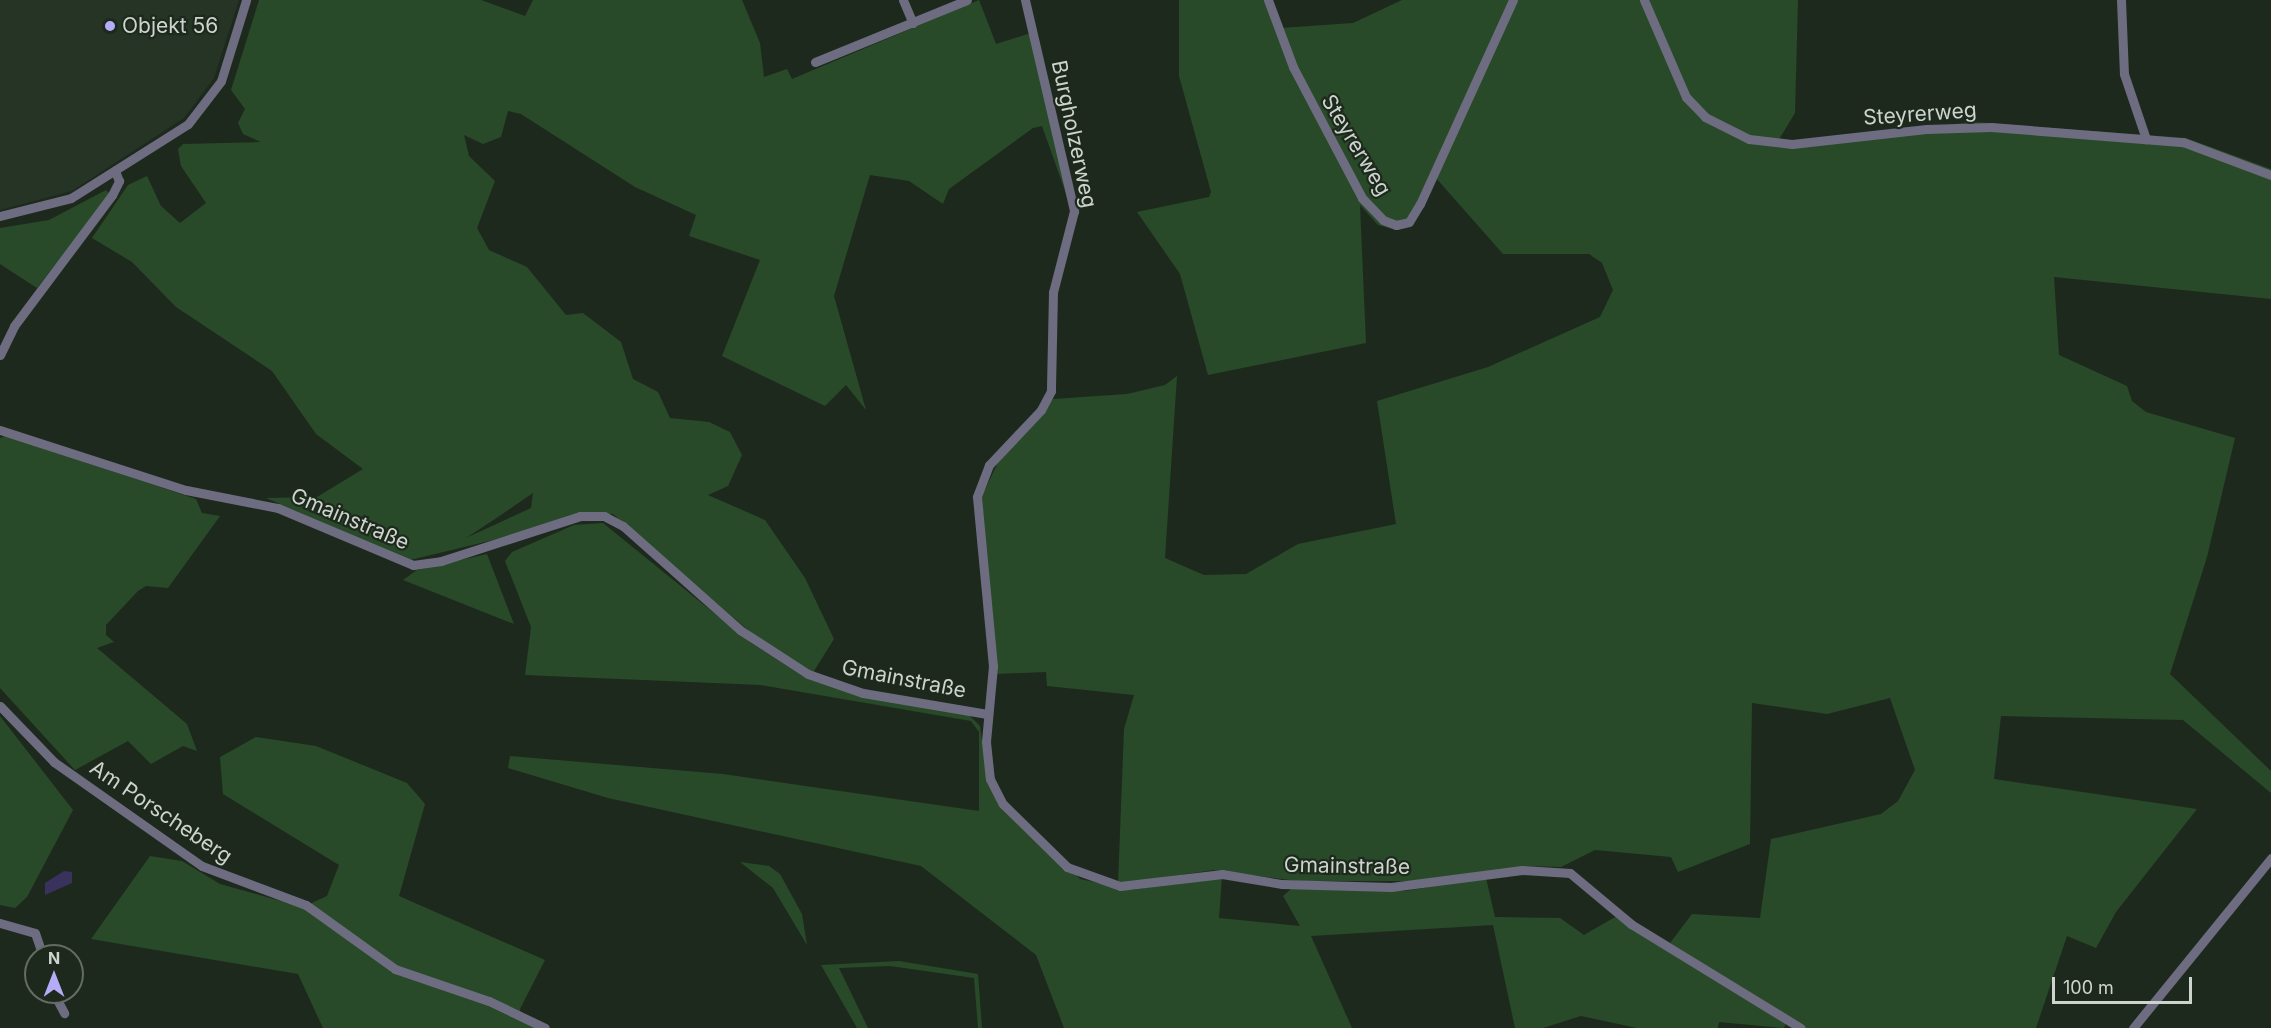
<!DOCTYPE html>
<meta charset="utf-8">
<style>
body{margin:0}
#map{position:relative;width:2271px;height:1028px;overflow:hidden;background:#1e291e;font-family:Inter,sans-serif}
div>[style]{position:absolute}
.built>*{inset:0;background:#253424}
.green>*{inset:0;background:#284a28}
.water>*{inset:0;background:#39325d}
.minor>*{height:9px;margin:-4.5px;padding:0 4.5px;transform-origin:4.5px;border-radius:4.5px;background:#6e6c81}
.dots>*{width:16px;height:16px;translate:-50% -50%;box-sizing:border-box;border:3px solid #1e291e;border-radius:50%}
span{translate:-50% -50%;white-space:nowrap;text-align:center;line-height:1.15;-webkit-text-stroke:4.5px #1e291e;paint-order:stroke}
.poi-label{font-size:21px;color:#cdd4cd}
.left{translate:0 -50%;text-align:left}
.street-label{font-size:21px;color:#cdd4cd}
.north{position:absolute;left:24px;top:944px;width:60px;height:60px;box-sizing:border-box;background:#1e291e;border:2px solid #646d64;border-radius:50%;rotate:0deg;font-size:16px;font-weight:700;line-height:24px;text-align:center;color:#cdd4cd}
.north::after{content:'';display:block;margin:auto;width:21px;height:27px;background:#b5acf8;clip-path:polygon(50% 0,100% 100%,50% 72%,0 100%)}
.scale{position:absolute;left:2052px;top:977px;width:140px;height:27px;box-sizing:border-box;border:3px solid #cdd4cd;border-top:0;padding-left:8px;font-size:18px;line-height:21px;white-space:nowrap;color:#cdd4cd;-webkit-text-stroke:4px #1e291e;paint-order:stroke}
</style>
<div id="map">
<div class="built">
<div style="clip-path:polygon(0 0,239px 0,214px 78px,184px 118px,72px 191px,0 210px)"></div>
</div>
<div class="green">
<div style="clip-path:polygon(evenodd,259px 0,481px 0,525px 16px,533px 0,742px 0,760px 43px,764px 77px,787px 69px,792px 79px,979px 0,996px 44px,1031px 33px,1070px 205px,1042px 126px,1033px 128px,949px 189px,943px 204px,909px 181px,870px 175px,834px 296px,866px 410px,846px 385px,825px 406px,722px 356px,760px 260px,689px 236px,696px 215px,635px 187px,521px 114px,508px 111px,501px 137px,483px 144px,464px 135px,469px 156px,495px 181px,477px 228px,489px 250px,527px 267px,566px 315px,583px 313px,621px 342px,633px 379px,658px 392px,670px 418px,709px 422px,730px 432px,742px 455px,728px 486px,708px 495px,765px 520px,805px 578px,834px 639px,814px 671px,821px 677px,762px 642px,613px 514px,574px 514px,514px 535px,410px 560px,266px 498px,317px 497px,363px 469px,316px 434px,272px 371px,176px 307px,132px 262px,92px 238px,128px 185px,147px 176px,161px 206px,180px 223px,206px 203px,181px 166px,178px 149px,183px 144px,261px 142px,243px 134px,238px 123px,245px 109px,231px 90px,259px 0,533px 493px,531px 508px,466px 538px,495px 519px,533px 493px)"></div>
<div style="clip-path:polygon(1179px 0,1271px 0,1281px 28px,1353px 23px,1402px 0,1798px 0,1795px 113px,1777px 143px,1974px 122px,2186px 138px,2271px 169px,2271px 299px,2054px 277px,2059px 355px,2127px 386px,2132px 401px,2146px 412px,2235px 438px,2207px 557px,2170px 674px,2271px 771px,2271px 793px,2183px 720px,2001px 716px,1994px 779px,2197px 809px,2116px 912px,2096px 948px,2067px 936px,2036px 1028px,1806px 1028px,1670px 943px,1692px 914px,1760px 918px,1771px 839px,1881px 814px,1898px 801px,1915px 770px,1890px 698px,1827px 714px,1752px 703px,1750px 844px,1678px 872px,1671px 857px,1595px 850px,1561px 867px,1527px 866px,1430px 881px,1297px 881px,1214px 870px,1118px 884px,1124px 729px,1134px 695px,1047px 686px,1046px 672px,996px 674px,980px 500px,1002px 454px,1053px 399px,1127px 394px,1165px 385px,1177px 376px,1165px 558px,1204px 575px,1246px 574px,1298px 544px,1396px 524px,1377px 401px,1488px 367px,1600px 317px,1613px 290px,1602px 263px,1589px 254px,1503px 254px,1436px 178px,1411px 224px,1396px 230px,1378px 225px,1360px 205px,1366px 343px,1208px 375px,1180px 274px,1137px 212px,1209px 197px,1211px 192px,1179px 76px)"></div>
<div style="clip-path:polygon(106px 190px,110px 194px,37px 288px,0 264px,0 228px,49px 220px)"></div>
<div style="clip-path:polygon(6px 436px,196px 499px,202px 513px,220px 516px,168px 588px,146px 586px,138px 591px,106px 625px,106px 635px,114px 642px,97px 648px,187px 724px,197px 751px,183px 746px,151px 764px,128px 741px,75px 770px,0 688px,0 438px)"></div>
<div style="clip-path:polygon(603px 523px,751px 643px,801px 675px,873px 698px,966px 712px,980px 726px,988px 784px,1080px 879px,1132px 890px,1222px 876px,1219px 918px,1300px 926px,1283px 896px,1293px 887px,1405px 891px,1486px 878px,1495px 917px,1560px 918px,1584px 935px,1615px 917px,1787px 1021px,1784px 1028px,1719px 1022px,1718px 1028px,1637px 1028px,1581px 1016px,1543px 1028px,1515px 1028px,1493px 925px,1311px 936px,1352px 1028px,1064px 1028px,1036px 955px,921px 866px,608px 798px,508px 768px,510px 756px,723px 774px,979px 811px,979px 732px,971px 721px,761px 685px,525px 675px,531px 627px,505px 561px,512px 552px,574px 525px)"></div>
<div style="clip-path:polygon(487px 554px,514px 624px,403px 580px,417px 570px)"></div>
<div style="clip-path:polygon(0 716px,73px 810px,27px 897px,15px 908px,0 905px)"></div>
<div style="clip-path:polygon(256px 737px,316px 746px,407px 783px,425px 804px,399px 896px,545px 960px,520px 1009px,521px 1016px,547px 1028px,323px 1028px,298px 974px,91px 939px,150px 856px,182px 861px,220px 884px,303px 907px,327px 896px,339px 865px,223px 794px,220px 757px)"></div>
<div style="clip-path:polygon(740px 862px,769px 866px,780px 874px,802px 914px,807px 945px,773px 888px)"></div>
<div style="clip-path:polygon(899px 961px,978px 974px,982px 1028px,978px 1028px,974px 978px,890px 966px,839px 968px,868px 1028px,857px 1028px,821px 965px)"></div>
</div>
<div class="water">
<div style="clip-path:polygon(64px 871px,72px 872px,72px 883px,45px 895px,45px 883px)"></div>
</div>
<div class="minor">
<div style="left:903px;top:0;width:25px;rotate:67deg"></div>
<div style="left:1025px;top:0;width:217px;rotate:76.9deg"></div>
<div style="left:1074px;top:211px;width:84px;rotate:104.5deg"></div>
<div style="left:1053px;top:292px;width:99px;rotate:91.2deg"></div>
<div style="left:1051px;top:391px;width:21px;rotate:118deg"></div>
<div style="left:1041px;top:410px;width:76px;rotate:133.4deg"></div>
<div style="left:989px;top:465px;width:34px;rotate:111deg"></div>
<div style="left:977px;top:497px;width:170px;rotate:84.6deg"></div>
<div style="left:993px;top:666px;width:76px;rotate:95.3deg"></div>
<div style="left:986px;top:742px;width:37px;rotate:84deg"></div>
<div style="left:990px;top:779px;width:28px;rotate:63deg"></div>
<div style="left:1003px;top:804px;width:90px;rotate:44.5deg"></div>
<div style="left:1067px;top:867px;width:56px;rotate:19.7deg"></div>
<div style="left:1120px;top:886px;width:103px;rotate:-6.7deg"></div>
<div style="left:1222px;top:874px;width:61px;rotate:9.5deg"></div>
<div style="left:1282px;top:884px;width:109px;rotate:1.6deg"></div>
<div style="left:1391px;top:887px;width:132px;rotate:-7.4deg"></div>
<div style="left:1522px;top:870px;width:48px;rotate:3.6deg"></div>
<div style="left:1570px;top:873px;width:80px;rotate:39.9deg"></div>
<div style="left:1631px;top:924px;width:199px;rotate:31.5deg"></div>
<div style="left:1268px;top:0;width:72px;rotate:69.5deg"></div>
<div style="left:1293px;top:67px;width:148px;rotate:62.2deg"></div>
<div style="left:1362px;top:198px;width:30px;rotate:46deg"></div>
<div style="left:1383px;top:220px;width:14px;rotate:21deg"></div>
<div style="left:1396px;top:225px;width:13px;rotate:-13deg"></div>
<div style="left:1409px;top:222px;width:21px;rotate:-59deg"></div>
<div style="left:1420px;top:204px;width:224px;rotate:-65.5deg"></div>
<div style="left:1644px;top:0;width:106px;rotate:66.6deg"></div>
<div style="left:1686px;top:97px;width:28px;rotate:46deg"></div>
<div style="left:1705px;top:117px;width:49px;rotate:26.6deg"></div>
<div style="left:1749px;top:139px;width:43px;rotate:6.6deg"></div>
<div style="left:1792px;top:144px;width:135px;rotate:-6.4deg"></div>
<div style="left:1926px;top:129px;width:65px;rotate:-1.8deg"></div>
<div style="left:1991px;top:127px;width:193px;rotate:4.5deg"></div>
<div style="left:2183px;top:142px;width:94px;rotate:20.6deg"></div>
<div style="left:2121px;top:0;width:74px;rotate:87.7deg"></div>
<div style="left:2124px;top:74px;width:69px;rotate:71.3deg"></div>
<div style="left:815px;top:62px;width:164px;rotate:-22.2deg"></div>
<div style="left:0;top:216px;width:73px;rotate:-14.2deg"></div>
<div style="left:71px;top:198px;width:138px;rotate:-32.3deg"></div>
<div style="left:188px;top:124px;width:54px;rotate:-52.5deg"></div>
<div style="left:221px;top:81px;width:85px;rotate:-72.8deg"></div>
<div style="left:0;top:355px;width:32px;rotate:-64deg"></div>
<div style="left:14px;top:326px;width:164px;rotate:-53.2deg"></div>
<div style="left:112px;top:195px;width:16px;rotate:-63deg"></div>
<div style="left:119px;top:181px;width:11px;rotate:-112deg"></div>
<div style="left:0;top:430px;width:195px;rotate:17.9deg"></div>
<div style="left:186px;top:490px;width:94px;rotate:11.1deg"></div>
<div style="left:278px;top:508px;width:147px;rotate:22.9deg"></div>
<div style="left:413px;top:565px;width:28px;rotate:-8deg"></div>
<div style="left:441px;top:561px;width:146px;rotate:-17.9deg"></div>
<div style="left:580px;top:516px;width:24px"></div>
<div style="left:604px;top:516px;width:21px;rotate:28deg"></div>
<div style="left:623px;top:526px;width:157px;rotate:41.6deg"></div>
<div style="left:740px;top:630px;width:81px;rotate:32.9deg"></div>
<div style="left:808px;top:674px;width:58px;rotate:19.1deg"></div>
<div style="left:863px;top:693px;width:126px;rotate:9.6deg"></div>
<div style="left:0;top:706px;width:78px;rotate:46deg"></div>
<div style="left:54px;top:762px;width:181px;rotate:35.1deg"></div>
<div style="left:202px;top:866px;width:111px;rotate:20.6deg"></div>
<div style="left:306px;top:905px;width:110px;rotate:35.7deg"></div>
<div style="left:395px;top:969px;width:99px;rotate:18.8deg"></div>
<div style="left:489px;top:1001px;width:62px;rotate:25.7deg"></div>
<div style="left:0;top:923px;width:36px;rotate:16deg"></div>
<div style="left:35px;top:933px;width:24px;rotate:71deg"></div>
<div style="left:53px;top:992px;width:24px;rotate:62deg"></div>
<div style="left:2133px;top:1028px;width:219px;rotate:-50.9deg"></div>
</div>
<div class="dots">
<div style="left:110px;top:26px;background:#b5acf8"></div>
</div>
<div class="poi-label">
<span class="left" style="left:122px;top:26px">Objekt 56</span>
</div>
<div class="street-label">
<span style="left:1920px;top:114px;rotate:-4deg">Steyrerweg</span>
<span style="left:1074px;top:134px;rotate:78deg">Burgholzerweg</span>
<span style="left:1356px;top:145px;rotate:59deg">Steyrerweg</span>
<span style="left:350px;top:519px;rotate:23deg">Gmainstraße</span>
<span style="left:904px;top:679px;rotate:11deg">Gmainstraße</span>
<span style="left:161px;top:812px;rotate:34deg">Am Porscheberg</span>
<span style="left:1347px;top:866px;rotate:1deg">Gmainstraße</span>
</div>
<div class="north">N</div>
<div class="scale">100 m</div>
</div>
